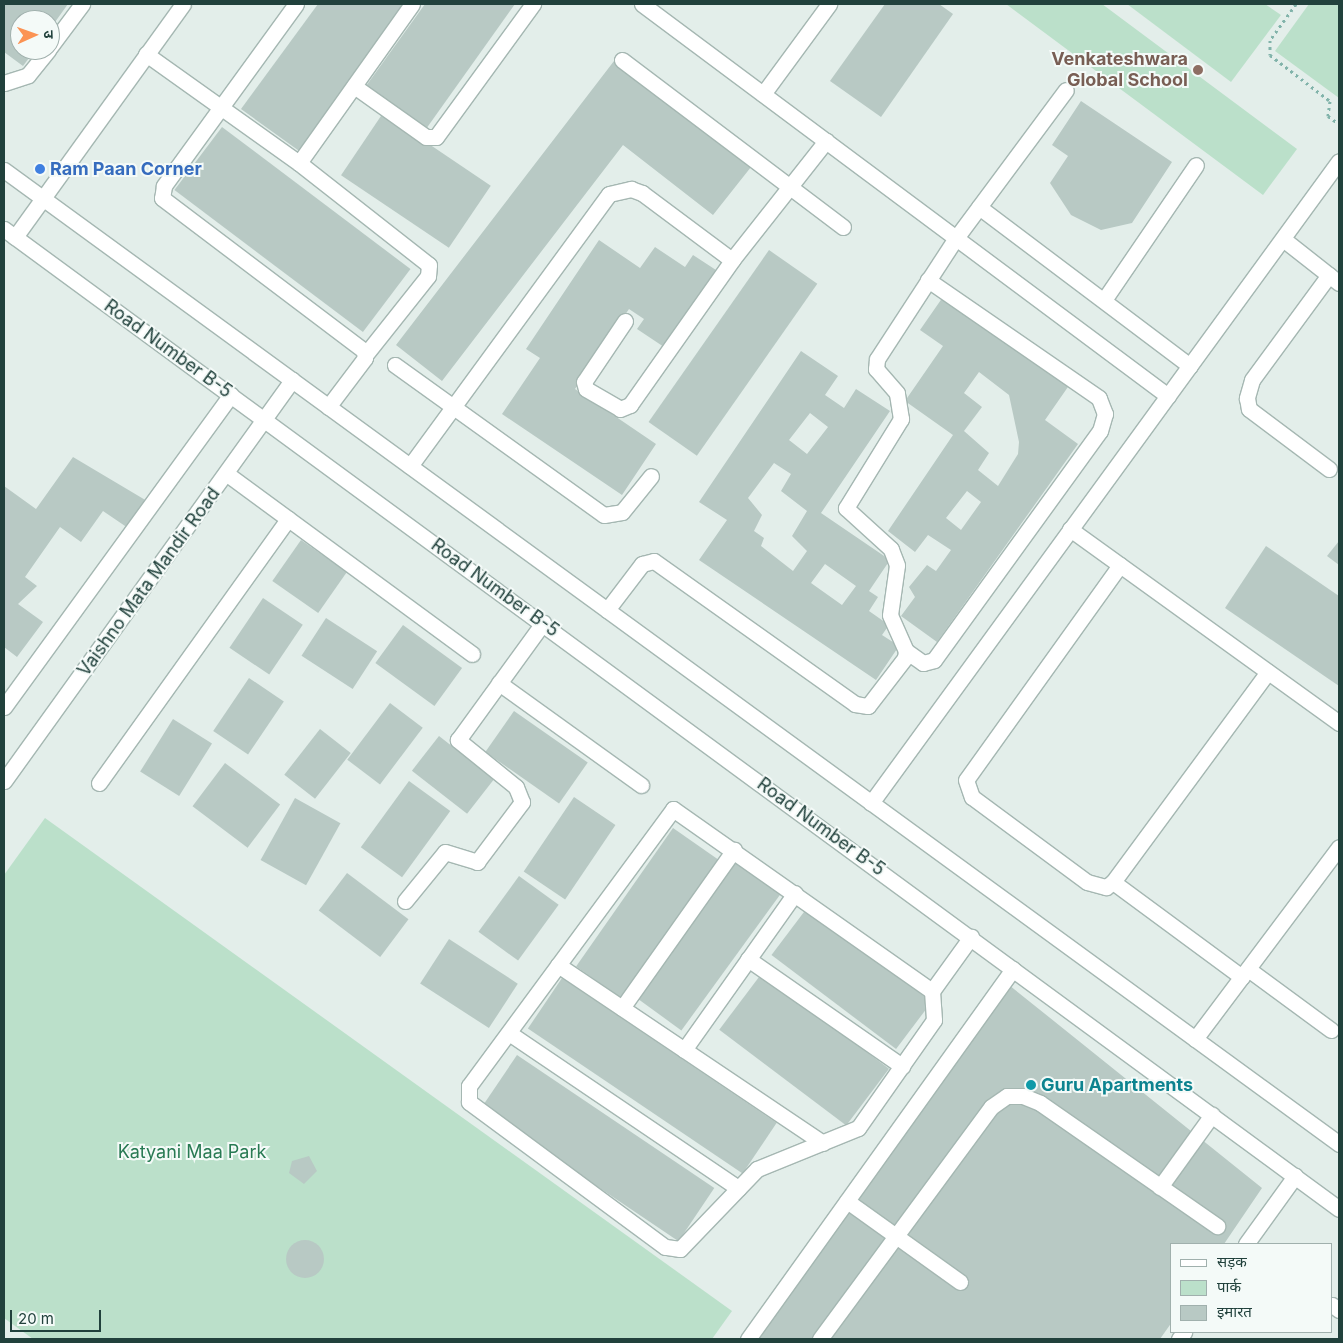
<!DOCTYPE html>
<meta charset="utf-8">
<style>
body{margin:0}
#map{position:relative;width:1343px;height:1343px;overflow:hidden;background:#e3eeea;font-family:Inter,"Noto Sans Devanagari",sans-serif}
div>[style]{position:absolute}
.green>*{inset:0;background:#bbe0ca}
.building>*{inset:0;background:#b8c9c4;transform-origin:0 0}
.round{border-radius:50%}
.path>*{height:3px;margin-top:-1.5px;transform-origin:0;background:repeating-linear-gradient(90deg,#81b3aa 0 2.5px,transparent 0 6.5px)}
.roads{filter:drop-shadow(1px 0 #a5b7b2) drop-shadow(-1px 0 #a5b7b2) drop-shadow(0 1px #a5b7b2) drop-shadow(0 -1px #a5b7b2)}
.lane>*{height:15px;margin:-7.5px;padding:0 7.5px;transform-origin:7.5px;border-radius:7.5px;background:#fff}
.street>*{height:15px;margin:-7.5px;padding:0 7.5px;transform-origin:7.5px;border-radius:7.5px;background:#fff}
.secondary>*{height:15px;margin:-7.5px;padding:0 7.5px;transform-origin:7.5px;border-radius:7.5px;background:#fff}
.dots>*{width:14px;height:14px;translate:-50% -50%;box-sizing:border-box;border:2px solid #f4faf8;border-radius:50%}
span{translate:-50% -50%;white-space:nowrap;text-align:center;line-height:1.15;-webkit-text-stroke:4px #f4faf8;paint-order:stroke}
.education-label{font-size:18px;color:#785e54;font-weight:700}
.right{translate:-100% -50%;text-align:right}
.shop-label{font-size:18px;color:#366cbe;font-weight:700}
.left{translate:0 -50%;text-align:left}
.street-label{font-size:18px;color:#21413c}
.culture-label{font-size:18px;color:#0d838f;font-weight:700}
.park-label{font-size:18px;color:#287a53}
.frame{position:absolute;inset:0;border:5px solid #21413c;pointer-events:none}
.legend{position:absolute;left:1170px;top:1243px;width:162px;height:90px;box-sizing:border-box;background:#f4faf8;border:1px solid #a0b0ad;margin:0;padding:6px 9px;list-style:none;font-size:15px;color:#21413c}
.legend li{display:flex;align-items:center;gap:10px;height:25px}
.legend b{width:25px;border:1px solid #a0b0ad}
.north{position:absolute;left:10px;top:10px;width:50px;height:50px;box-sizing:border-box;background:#f4faf8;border:1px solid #a0b0ad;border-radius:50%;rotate:88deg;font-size:14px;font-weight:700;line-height:20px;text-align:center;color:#21413c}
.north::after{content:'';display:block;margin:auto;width:18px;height:22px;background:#fb9354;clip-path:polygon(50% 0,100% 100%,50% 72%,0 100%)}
.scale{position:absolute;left:10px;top:1310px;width:91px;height:22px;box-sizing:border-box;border:2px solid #21413c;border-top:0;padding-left:6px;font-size:15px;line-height:18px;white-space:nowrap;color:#21413c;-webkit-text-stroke:4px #f4faf8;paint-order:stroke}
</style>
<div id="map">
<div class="green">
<div style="clip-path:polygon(1006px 4px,1102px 4px,1297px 149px,1263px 195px)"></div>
<div style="clip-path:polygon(1127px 4px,1265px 4px,1281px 15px,1231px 82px)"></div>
<div style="clip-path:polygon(1309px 4px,1339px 4px,1339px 98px,1275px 51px)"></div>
<div style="clip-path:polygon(45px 818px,732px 1311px,712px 1339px,33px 1339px,4px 1318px,4px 875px)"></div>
</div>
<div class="building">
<div style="clip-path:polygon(4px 4px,68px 4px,50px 29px,50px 20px,20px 20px,20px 50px,35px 50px,23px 66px,4px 52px)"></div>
<div style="clip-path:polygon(318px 4px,411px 4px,302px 153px,241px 109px)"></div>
<div style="clip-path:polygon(425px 4px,515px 4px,426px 129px,366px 86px)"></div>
<div style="clip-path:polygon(885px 4px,939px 4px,953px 14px,881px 117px,830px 81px)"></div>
<div style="clip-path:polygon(614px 61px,751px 167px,713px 215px,623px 145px,442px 381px,396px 345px)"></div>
<div style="clip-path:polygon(1081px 101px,1172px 162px,1132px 223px,1101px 230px,1071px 215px,1050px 183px,1068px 156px,1052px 145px)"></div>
<div style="left:383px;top:113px;width:130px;height:75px;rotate:34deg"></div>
<div style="left:222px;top:127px;width:236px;height:79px;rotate:37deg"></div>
<div style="clip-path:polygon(599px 240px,640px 268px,655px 247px,685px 267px,693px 255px,716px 270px,664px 347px,637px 329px,644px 319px,629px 309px,575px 389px,656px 444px,622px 495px,502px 414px,540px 358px,526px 349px)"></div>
<div style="left:769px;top:250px;width:59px;height:210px;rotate:35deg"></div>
<div style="clip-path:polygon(evenodd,945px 294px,1070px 384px,1045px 420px,1078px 444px,937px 642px,901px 616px,915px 597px,909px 587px,927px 565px,936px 571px,951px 550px,928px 535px,915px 552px,888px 531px,953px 435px,905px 401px,943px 346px,920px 330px,945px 294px,979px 372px,1009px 395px,1019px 442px,1018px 454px,998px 486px,978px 470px,989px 453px,964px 431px,982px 407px,964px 393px,979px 372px,945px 294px,967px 491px,981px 502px,961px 530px,946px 518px,967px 491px)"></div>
<div style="clip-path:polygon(evenodd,801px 351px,838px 376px,825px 395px,844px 408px,856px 389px,890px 411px,821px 513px,890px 560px,869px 591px,878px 597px,869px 611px,889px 625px,882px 635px,899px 646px,876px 680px,699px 560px,727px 520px,699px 502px,801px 351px,810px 413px,828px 427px,807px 454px,789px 440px,810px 413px,801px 351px,774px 463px,791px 474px,781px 491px,807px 511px,792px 536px,807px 551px,793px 571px,761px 546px,764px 538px,754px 531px,762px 515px,748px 498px,774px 463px,801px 351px,825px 564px,856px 586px,842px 605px,811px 583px,825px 564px)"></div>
<div style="clip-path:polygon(73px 457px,147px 501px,128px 528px,103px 511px,81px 542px,60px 527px,25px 577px,37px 586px,18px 604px,43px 622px,17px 657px,4px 647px,4px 486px,36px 509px)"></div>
<div style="left:301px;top:540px;width:56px;height:50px;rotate:35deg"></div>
<div style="clip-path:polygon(1339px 541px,1339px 565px,1327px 556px)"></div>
<div style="clip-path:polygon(1266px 546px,1339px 596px,1339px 686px,1225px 608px)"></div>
<div style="left:263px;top:598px;width:48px;height:60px;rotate:34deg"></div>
<div style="left:326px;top:618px;width:61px;height:45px;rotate:33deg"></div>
<div style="left:403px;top:625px;width:73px;height:47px;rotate:36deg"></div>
<div style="left:249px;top:678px;width:42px;height:64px;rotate:34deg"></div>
<div style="left:390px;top:703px;width:41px;height:71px;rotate:37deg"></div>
<div style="left:514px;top:711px;width:90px;height:50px;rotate:35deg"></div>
<div style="left:173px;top:719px;width:46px;height:62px;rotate:32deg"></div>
<div style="left:320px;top:729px;width:39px;height:58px;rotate:38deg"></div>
<div style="left:439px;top:736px;width:70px;height:44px;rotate:38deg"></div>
<div style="left:225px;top:763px;width:69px;height:54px;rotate:37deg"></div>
<div style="left:409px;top:781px;width:51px;height:82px;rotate:36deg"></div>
<div style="left:574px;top:797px;width:50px;height:90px;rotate:34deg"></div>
<div style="left:295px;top:798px;width:52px;height:71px;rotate:29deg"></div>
<div style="left:673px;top:828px;width:56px;height:169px;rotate:35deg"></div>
<div style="left:736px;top:860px;width:56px;height:170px;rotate:36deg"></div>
<div style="left:347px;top:873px;width:77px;height:47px;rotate:37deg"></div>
<div style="left:519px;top:876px;width:49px;height:69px;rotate:36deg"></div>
<div style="left:807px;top:908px;width:156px;height:59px;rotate:37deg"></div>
<div style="left:449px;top:939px;width:82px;height:53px;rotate:33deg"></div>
<div style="left:762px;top:973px;width:159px;height:71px;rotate:37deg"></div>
<div style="left:562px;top:978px;width:259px;height:61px;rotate:34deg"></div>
<div style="clip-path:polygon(1004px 981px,1262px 1188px,1224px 1244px,1172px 1244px,1172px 1322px,1160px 1339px,754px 1339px)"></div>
<div style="left:517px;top:1055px;width:238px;height:64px;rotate:34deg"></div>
<div style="clip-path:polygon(309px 1156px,317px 1171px,304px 1184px,289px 1173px,292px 1161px)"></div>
<div class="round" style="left:286px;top:1240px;width:38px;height:38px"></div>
</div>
<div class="path">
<div style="left:1296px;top:4px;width:44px;rotate:125.8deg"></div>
<div style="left:1270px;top:40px;width:15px;rotate:90deg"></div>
<div style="left:1270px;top:55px;width:76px;rotate:37.5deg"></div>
<div style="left:1330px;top:101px;width:15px;rotate:98deg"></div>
<div style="left:1328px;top:116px;width:14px;rotate:36deg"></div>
</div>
<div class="roads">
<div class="lane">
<div style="left:979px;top:207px;width:264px;rotate:37deg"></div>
<div style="left:956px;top:238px;width:184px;rotate:-53.4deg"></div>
<div style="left:1104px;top:300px;width:163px;rotate:-55.7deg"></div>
</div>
<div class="street">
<div style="left:296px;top:4px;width:225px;rotate:126deg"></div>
<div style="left:164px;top:186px;width:12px;rotate:99deg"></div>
<div style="left:162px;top:198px;width:253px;rotate:37.1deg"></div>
<div style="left:364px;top:351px;width:7px;rotate:82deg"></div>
<div style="left:365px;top:358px;width:61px;rotate:127.1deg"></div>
<div style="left:642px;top:4px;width:656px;rotate:36.7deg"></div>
<div style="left:50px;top:47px;width:54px;rotate:-53.3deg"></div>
<div style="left:146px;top:54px;width:188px;rotate:35.5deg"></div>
<div style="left:299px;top:163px;width:165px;rotate:38.1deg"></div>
<div style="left:429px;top:265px;width:11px;rotate:95deg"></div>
<div style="left:428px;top:276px;width:100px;rotate:128.5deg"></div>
<div style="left:622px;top:60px;width:277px;rotate:37.1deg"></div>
<div style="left:4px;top:83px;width:25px;rotate:-18deg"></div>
<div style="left:28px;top:75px;width:32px;rotate:-51deg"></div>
<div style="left:354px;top:86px;width:88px;rotate:35.3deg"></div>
<div style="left:426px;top:137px;width:10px"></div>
<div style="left:436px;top:137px;width:165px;rotate:-53.9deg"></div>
<div style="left:763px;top:94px;width:112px;rotate:-53.7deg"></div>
<div style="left:299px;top:163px;width:195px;rotate:-54.6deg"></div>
<div style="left:1283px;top:239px;width:71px;rotate:38.2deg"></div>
<div style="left:1329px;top:275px;width:130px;rotate:126.3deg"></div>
<div style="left:1252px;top:380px;width:19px;rotate:106deg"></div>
<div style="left:1247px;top:398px;width:11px;rotate:80deg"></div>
<div style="left:1249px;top:409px;width:100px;rotate:36.9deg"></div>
<div style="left:625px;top:321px;width:73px;rotate:123.9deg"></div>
<div style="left:584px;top:382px;width:7px;rotate:74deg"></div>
<div style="left:586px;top:389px;width:39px;rotate:30deg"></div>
<div style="left:620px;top:409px;width:11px;rotate:-22deg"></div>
<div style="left:630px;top:405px;width:179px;rotate:-54.8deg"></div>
<div style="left:395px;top:365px;width:257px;rotate:35.7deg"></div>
<div style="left:604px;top:515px;width:18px;rotate:-9deg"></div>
<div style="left:622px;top:512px;width:46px;rotate:-51.1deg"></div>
<div style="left:410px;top:466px;width:337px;rotate:-53.8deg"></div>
<div style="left:609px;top:194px;width:23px;rotate:-13deg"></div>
<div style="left:631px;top:189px;width:12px;rotate:20deg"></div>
<div style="left:642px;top:193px;width:112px;rotate:36.7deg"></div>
<div style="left:732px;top:260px;width:152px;rotate:-51.7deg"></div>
<div style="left:227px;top:474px;width:304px;rotate:36.3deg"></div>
<div style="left:1070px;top:529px;width:332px;rotate:35.8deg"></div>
<div style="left:1120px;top:565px;width:264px;rotate:125.6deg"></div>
<div style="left:966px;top:780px;width:18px;rotate:71deg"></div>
<div style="left:972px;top:797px;width:143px;rotate:36.5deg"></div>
<div style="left:1087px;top:882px;width:20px;rotate:15deg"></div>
<div style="left:1106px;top:887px;width:9px;rotate:-36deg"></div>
<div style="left:1113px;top:882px;width:261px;rotate:-53.6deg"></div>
<div style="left:607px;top:610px;width:58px;rotate:-52.7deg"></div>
<div style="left:642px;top:564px;width:12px;rotate:-14deg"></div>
<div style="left:654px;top:561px;width:247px;rotate:35.4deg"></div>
<div style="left:855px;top:704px;width:13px;rotate:9deg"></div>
<div style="left:868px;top:706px;width:61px;rotate:-52.4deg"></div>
<div style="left:905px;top:658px;width:7px;rotate:-82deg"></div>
<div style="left:906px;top:651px;width:39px;rotate:-114deg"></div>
<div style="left:890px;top:615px;width:50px;rotate:-82deg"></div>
<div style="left:897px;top:565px;width:17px;rotate:-111deg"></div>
<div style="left:891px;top:549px;width:61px;rotate:-137.7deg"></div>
<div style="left:846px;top:508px;width:105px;rotate:-58.3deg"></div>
<div style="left:901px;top:419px;width:26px;rotate:-99deg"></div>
<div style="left:897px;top:393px;width:32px;rotate:-131deg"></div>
<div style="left:876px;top:369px;width:10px;rotate:-84deg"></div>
<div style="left:877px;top:359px;width:145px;rotate:-56.9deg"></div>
<div style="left:906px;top:651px;width:21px;rotate:35deg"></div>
<div style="left:923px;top:663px;width:11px;rotate:-15deg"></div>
<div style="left:934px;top:660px;width:283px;rotate:-54.1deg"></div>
<div style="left:1100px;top:431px;width:18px;rotate:-74deg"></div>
<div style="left:1105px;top:414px;width:17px;rotate:-111deg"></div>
<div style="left:1099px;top:398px;width:208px;rotate:-145.4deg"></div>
<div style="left:499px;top:683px;width:175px;rotate:35.7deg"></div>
<div style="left:4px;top:707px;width:386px;rotate:-54deg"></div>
<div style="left:4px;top:781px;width:494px;rotate:-54.3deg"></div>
<div style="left:99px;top:783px;width:325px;rotate:-54.4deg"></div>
<div style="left:871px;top:803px;width:794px;rotate:-53.91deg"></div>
<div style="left:1113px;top:882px;width:160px;rotate:36.4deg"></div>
<div style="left:405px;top:901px;width:63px;rotate:-50.8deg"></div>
<div style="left:445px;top:852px;width:34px;rotate:17deg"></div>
<div style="left:477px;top:862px;width:75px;rotate:-53.1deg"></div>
<div style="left:522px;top:802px;width:16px;rotate:-112deg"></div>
<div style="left:516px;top:787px;width:75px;rotate:-141deg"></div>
<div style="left:458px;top:740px;width:145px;rotate:-54deg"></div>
<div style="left:748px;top:959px;width:188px;rotate:34.8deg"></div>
<div style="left:558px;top:965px;width:319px;rotate:33.9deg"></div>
<div style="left:1248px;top:969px;width:103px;rotate:36.3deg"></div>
<div style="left:932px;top:991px;width:29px;rotate:86deg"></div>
<div style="left:934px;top:1020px;width:132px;rotate:125.1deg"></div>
<div style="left:858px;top:1128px;width:109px;rotate:157.9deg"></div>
<div style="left:757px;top:1169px;width:111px;rotate:133.9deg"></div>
<div style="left:680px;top:1249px;width:15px;rotate:-172deg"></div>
<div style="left:665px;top:1247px;width:244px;rotate:-143.5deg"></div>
<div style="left:469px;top:1102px;width:16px;rotate:-90deg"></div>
<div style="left:469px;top:1086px;width:344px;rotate:-53.6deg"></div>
<div style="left:673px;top:809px;width:317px;rotate:35.1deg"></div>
<div style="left:932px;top:991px;width:67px;rotate:-54.2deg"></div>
<div style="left:622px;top:1008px;width:194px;rotate:-54.7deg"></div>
<div style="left:509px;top:1033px;width:277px;rotate:34.1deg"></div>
<div style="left:1195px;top:1039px;width:240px;rotate:-53.1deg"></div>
<div style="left:684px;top:1050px;width:192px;rotate:-54.7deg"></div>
<div style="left:1160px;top:1187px;width:89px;rotate:-54.2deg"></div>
<div style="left:847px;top:1201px;width:139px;rotate:35.6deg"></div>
<div style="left:1246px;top:1244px;width:84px;rotate:-54.2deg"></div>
<div style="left:1332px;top:1305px;width:9px;rotate:36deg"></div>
<div style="left:748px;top:1339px;width:455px;rotate:-54.4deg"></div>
<div style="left:820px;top:1339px;width:288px;rotate:-53.6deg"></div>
<div style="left:991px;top:1107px;width:19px;rotate:-35deg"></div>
<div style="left:1007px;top:1096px;width:16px"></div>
<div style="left:1023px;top:1096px;width:18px;rotate:22deg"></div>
<div style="left:1040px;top:1103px;width:216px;rotate:34.8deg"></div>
<div style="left:1179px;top:1339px;width:9px;rotate:-54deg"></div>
</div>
<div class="secondary">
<div style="left:4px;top:170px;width:1653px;rotate:36.11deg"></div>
<div style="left:4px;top:229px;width:1656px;rotate:36.28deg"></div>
<div style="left:15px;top:237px;width:287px;rotate:-54.2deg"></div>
</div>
</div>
<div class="dots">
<div style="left:1198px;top:70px;background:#8d6e63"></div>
<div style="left:40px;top:169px;background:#3f7fe0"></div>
<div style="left:1031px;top:1085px;background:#0f9aa8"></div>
</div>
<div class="education-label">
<span class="right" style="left:1188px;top:70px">Venkateshwara<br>Global School</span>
</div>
<div class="shop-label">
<span class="left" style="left:50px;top:169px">Ram Paan Corner</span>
</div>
<div class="street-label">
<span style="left:168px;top:349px;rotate:36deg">Road Number B-5</span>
<span style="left:149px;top:582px;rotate:-54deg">Vaishno Mata Mandir Road</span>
<span style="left:495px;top:588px;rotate:36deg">Road Number B-5</span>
<span style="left:821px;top:827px;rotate:36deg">Road Number B-5</span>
</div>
<div class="culture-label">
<span class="left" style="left:1041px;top:1085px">Guru Apartments</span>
</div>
<div class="park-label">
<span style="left:192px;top:1152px">Katyani Maa Park</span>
</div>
<div class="frame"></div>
<ul class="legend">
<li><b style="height:6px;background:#fff"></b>सड़क</li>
<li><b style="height:14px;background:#bbe0ca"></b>पार्क</li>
<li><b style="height:14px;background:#b8c9c4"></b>इमारत</li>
</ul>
<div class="north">उ</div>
<div class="scale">20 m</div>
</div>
